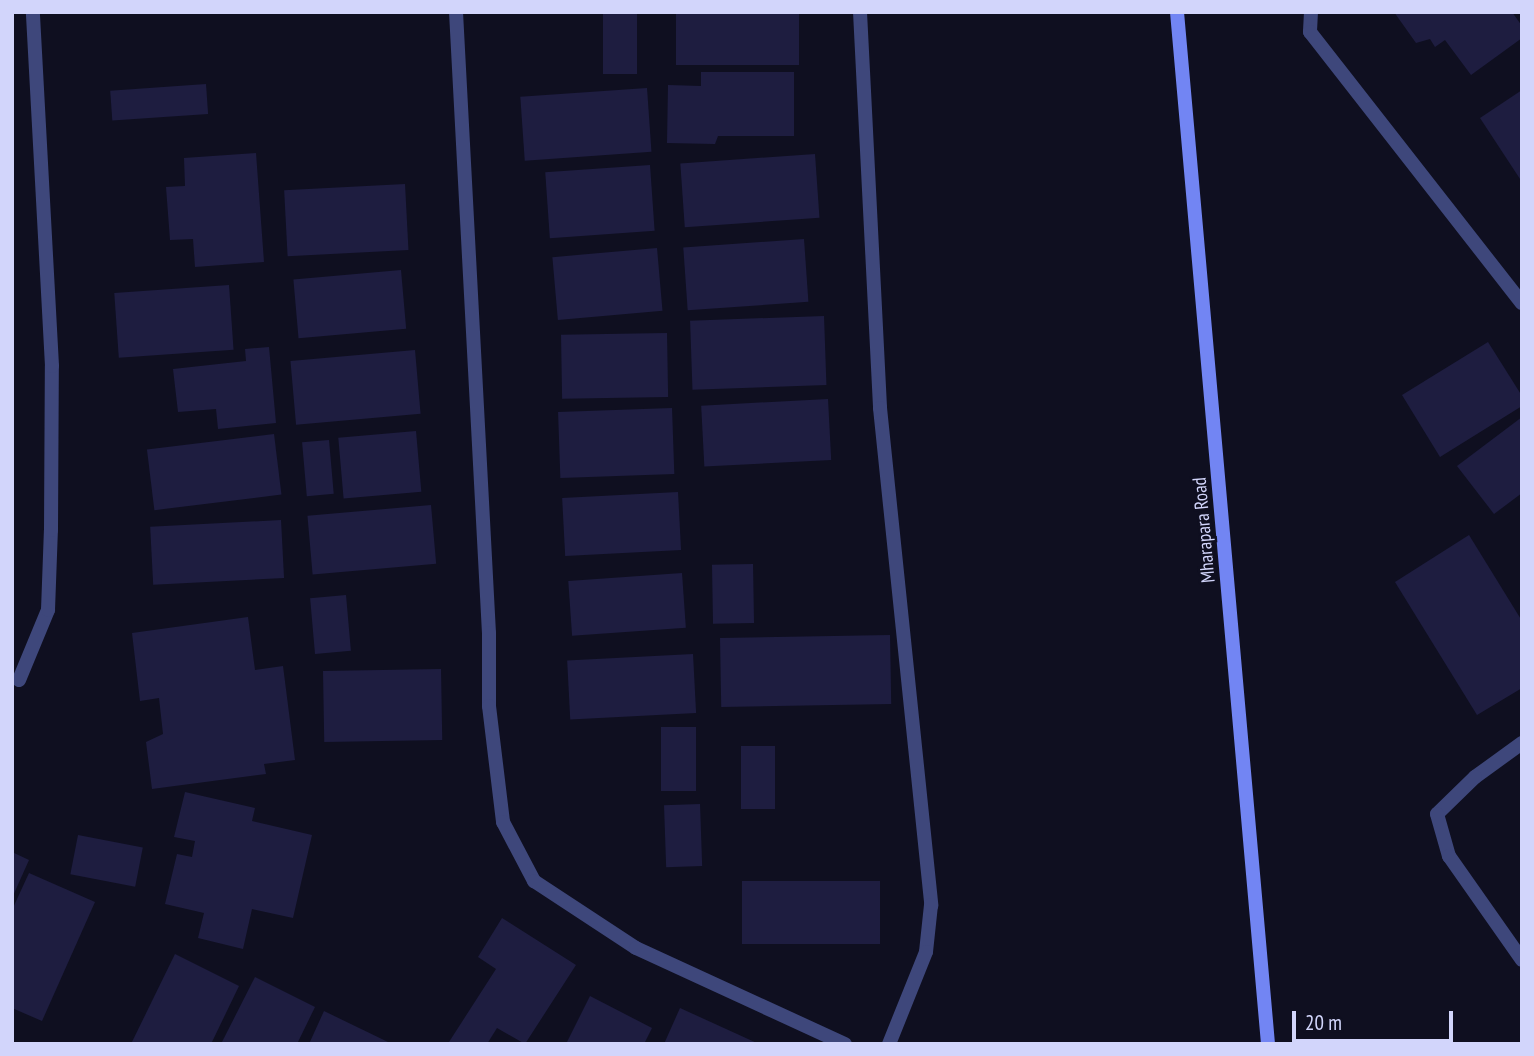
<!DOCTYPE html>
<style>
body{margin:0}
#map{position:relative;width:1534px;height:1056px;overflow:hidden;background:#0f0f20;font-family:"PT Sans Narrow",sans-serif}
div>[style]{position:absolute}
.building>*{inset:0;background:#1e1d40;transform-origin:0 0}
.minor>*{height:14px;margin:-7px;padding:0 7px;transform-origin:7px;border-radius:7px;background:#3e477b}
.secondary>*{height:14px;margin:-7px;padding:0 7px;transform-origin:7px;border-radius:7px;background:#7285f3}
span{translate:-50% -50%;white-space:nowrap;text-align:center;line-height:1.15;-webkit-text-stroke:5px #0f0f20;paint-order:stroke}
.street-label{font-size:19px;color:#d2d5fb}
.frame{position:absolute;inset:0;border:14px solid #d2d5fb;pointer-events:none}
.scale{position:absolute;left:1292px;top:1011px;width:161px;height:32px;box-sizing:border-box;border:4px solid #d2d5fb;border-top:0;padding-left:9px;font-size:21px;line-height:24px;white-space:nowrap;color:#d2d5fb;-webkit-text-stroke:5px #0f0f20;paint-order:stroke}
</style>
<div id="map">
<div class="building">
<div style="left:603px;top:12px;width:34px;height:62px"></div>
<div style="left:676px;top:12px;width:123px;height:53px"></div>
<div style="clip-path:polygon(1394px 12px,1512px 12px,1522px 26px,1522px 38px,1471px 75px,1445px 40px,1435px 47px,1430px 39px,1416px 43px)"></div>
<div style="clip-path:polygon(701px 72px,794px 72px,794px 136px,718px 136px,715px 144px,667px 143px,668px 85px,701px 86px)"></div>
<div style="left:206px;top:84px;width:30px;height:96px;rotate:86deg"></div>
<div style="left:647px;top:88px;width:64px;height:127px;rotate:86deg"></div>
<div style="clip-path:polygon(1522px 90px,1522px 182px,1480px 118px)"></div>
<div style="clip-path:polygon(256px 153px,264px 262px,195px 267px,193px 239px,170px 240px,166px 187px,185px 186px,184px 158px)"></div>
<div style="left:815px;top:154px;width:64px;height:135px;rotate:86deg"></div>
<div style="left:650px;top:165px;width:66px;height:105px;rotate:86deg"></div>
<div style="left:405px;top:184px;width:66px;height:121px;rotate:87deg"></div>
<div style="left:804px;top:239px;width:63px;height:121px;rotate:86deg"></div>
<div style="left:657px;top:248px;width:63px;height:105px;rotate:85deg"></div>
<div style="left:401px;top:270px;width:59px;height:108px;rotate:85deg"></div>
<div style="left:229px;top:285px;width:65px;height:115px;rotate:86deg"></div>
<div style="left:824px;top:316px;width:69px;height:134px;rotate:88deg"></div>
<div style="left:667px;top:333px;width:64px;height:106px;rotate:89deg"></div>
<div style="clip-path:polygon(1488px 342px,1522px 396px,1522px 406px,1440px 457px,1402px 395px)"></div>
<div style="clip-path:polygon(269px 347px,276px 423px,218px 429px,216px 409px,178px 412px,173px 369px,246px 361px,245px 349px)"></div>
<div style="left:415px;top:350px;width:64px;height:125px;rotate:85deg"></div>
<div style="left:828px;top:399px;width:61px;height:127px;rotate:87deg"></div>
<div style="left:672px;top:408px;width:66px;height:114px;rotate:88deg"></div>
<div style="clip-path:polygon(1522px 417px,1522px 493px,1494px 514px,1457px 466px)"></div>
<div style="left:416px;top:431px;width:61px;height:78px;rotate:85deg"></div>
<div style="left:274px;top:434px;width:61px;height:128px;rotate:83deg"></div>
<div style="left:329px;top:440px;width:54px;height:27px;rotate:85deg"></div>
<div style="left:678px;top:492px;width:58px;height:116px;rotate:87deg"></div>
<div style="left:431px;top:505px;width:59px;height:124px;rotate:85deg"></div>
<div style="left:281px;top:520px;width:58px;height:131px;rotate:87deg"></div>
<div style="clip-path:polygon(1469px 535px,1522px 621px,1522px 688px,1477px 715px,1395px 582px)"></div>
<div style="left:753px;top:564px;width:59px;height:41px;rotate:89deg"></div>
<div style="left:682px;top:573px;width:55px;height:114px;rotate:86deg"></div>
<div style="left:346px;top:595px;width:56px;height:36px;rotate:85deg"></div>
<div style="clip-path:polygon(248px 617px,255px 670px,283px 666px,295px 760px,264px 764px,266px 774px,152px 789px,146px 742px,163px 734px,159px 698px,140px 701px,132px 633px)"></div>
<div style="left:890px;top:635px;width:69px;height:170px;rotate:89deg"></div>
<div style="left:693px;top:654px;width:59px;height:126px;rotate:87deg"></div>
<div style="left:441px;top:669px;width:71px;height:118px;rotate:89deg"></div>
<div style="left:661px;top:727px;width:35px;height:64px"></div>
<div style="left:741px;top:746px;width:34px;height:63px"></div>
<div style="clip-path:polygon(185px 792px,255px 808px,252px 821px,312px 835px,293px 918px,252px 909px,243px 949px,198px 938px,204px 913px,165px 904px,177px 854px,192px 857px,195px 841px,174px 837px)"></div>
<div style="left:700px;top:804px;width:62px;height:36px;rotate:88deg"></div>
<div style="left:78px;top:835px;width:66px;height:40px;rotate:11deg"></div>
<div style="clip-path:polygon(12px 852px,29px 860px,12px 898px)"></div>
<div style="clip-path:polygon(29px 873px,95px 902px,42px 1021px,12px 1008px,12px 910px)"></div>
<div style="left:880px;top:881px;width:63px;height:138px;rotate:90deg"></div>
<div style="clip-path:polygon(502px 918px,576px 965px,525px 1044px,497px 1028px,487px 1044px,452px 1044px,449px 1042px,496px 969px,478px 957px)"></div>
<div style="clip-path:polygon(175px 954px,239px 986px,211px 1044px,131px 1044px)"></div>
<div style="clip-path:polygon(255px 977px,315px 1007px,297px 1044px,221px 1044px)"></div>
<div style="clip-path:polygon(590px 996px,652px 1028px,644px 1044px,566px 1044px)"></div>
<div style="clip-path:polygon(680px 1008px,759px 1044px,664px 1044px)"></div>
<div style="clip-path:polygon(324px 1011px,388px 1042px,387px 1044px,309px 1044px)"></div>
</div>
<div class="minor">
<div style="left:456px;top:12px;width:622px;rotate:86.96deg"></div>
<div style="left:489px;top:633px;width:73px;rotate:90deg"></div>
<div style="left:489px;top:706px;width:117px;rotate:83.1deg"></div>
<div style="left:503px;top:822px;width:67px;rotate:62.3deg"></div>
<div style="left:534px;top:881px;width:122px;rotate:33.3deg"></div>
<div style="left:636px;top:948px;width:230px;rotate:24.7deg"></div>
<div style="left:860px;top:12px;width:397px;rotate:87.1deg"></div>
<div style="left:880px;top:408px;width:500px;rotate:84.1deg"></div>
<div style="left:931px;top:905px;width:47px;rotate:96.1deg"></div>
<div style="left:926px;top:952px;width:99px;rotate:111.9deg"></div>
<div style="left:1311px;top:12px;width:20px;rotate:93deg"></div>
<div style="left:1310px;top:32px;width:344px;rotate:52deg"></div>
<div style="left:19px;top:680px;width:76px;rotate:-67.5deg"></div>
<div style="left:48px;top:610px;width:80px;rotate:-87.9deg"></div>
<div style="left:51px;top:530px;width:164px;rotate:-89.7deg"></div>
<div style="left:52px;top:366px;width:355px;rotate:-93.1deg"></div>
<div style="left:1522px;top:743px;width:58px;rotate:144.1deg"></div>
<div style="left:1475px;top:777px;width:53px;rotate:135.8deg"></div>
<div style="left:1437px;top:814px;width:44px;rotate:74.1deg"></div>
<div style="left:1449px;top:856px;width:127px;rotate:54.9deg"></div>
</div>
<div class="secondary">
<div style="left:1177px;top:12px;width:1036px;rotate:84.96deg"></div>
</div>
<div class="street-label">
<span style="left:1204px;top:530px;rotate:-95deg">Mharapara Road</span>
</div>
<div class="frame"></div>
<div class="scale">20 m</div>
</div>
